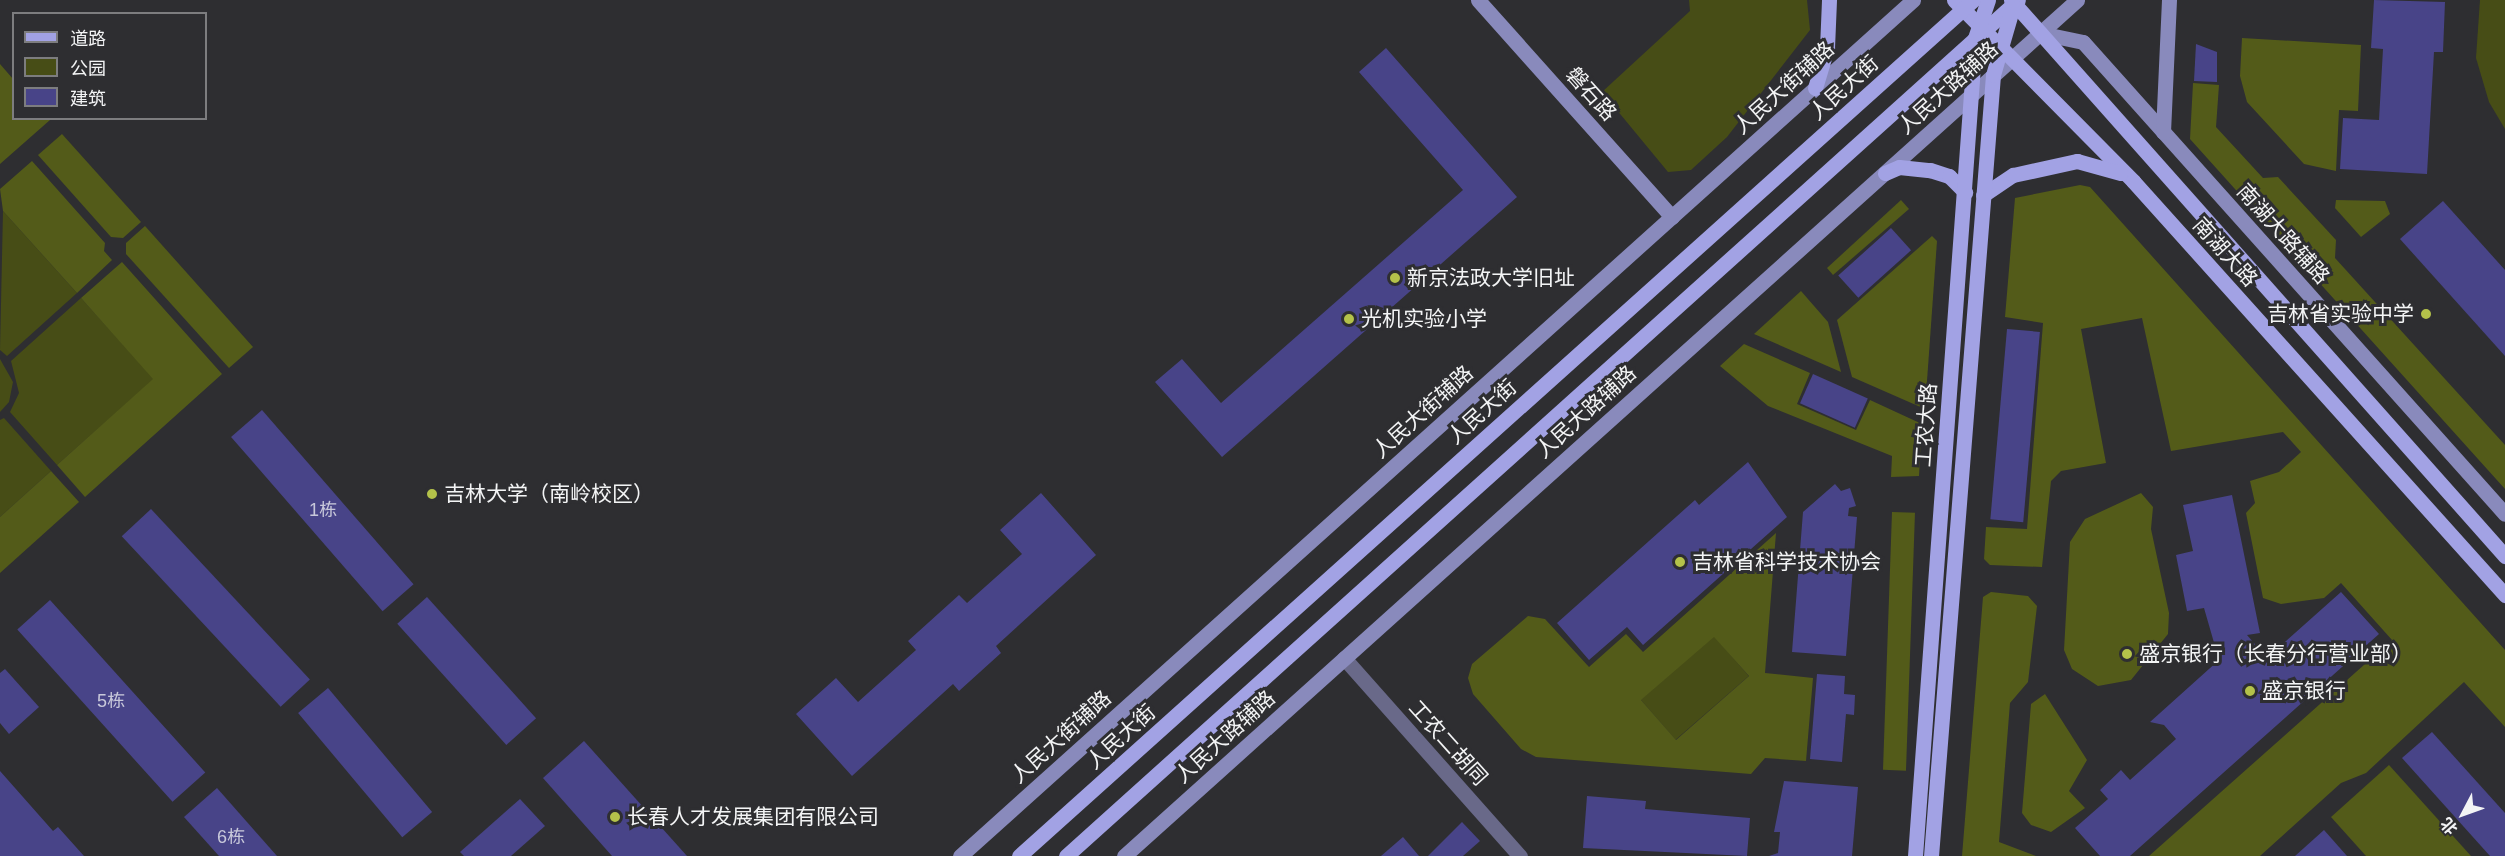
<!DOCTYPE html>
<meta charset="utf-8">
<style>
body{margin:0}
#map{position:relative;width:2505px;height:856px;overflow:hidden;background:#2e2e31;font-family:Arial,"Noto Sans SC",sans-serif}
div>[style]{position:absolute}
.green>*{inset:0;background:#474d16;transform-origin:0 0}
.forest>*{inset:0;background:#535b19;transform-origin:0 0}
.building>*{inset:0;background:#484488;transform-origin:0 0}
.street>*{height:15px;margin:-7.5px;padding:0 7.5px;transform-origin:7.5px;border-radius:7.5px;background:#696989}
.secondary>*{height:15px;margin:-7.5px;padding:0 7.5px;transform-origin:7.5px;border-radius:7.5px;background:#898abc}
.primary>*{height:15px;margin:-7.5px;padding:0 7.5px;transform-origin:7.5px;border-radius:7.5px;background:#a2a2e4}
.dots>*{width:16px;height:16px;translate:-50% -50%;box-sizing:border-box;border:3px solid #2e2e31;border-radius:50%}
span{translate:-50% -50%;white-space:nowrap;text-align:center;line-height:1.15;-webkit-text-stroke:6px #2e2e31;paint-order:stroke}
.number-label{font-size:18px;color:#c8c8da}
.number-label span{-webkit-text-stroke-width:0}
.street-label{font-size:21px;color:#f3f4f5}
.poi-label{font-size:21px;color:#f3f4f5}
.left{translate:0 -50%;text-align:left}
.right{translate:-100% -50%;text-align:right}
.legend{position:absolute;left:12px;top:12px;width:195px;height:108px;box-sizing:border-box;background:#2e2e31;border:2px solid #7d7d7f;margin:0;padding:8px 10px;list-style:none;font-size:18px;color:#f3f4f5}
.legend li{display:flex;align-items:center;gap:12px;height:30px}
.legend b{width:30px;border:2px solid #7d7d7f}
.north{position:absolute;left:2433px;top:784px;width:60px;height:60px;-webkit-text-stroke:4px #2e2e31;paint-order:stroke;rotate:229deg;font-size:16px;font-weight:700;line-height:24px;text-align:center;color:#f3f4f5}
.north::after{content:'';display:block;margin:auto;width:21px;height:27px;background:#f3f4f5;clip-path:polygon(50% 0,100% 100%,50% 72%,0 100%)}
</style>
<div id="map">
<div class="green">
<div style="clip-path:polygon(1689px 0,1807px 0,1810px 30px,1727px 137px,1691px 170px,1668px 172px,1602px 92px,1690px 11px)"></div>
<div style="clip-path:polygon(2480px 0,2505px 0,2505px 129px,2489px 102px,2476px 58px)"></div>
<div style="clip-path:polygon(3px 211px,77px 293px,7px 356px,0 350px)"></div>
<div style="clip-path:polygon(81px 298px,154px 379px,57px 465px,10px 412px,19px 393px,11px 361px)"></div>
<div style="clip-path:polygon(0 359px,13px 382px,9px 402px,0 412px)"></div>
<div style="clip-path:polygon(4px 418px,51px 471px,0 517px,0 420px)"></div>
<div style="left:1714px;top:636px;width:53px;height:97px;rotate:49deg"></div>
</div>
<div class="forest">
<div style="clip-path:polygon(2242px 38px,2361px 45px,2358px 111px,2339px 110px,2336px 171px,2304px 164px,2247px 102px,2240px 76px)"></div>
<div style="clip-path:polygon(0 64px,13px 79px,14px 118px,50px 120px,0 164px)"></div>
<div style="clip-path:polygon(2193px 83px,2219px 85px,2216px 127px,2263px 178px,2278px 177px,2336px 240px,2335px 258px,2505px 445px,2505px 489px,2190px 139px)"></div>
<div style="clip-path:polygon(62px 134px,141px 222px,123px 238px,111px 237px,38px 155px)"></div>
<div style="clip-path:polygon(32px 161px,105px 243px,104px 251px,112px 260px,77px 293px,3px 211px,0 189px)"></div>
<div style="clip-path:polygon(2080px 185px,2090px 187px,2505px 650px,2505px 727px,2464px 682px,2366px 773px,2341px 783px,2260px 856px,2149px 856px,2392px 640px,2341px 583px,2324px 598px,2281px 604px,2263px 598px,2246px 513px,2255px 503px,2250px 481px,2279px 472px,2301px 452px,2283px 432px,2171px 451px,2142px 318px,2081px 329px,2106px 463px,2061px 471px,2051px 481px,2042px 567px,1990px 565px,1984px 559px,1986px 527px,2027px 529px,2043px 323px,2005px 317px,2015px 198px)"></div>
<div style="clip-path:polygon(1901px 200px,1909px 209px,1833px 275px,1827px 268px)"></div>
<div style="clip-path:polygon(2336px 200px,2385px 201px,2390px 214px,2361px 237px,2335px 208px)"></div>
<div style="clip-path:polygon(145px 226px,253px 347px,229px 368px,126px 254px,126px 243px)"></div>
<div style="clip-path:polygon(1932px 236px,1937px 241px,1925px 409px,1852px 377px,1837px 320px)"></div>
<div style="clip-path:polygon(122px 262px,222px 374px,85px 497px,57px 465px,153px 379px,81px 298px)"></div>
<div style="clip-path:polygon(1801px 291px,1828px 322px,1841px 372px,1754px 334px)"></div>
<div style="clip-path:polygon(1744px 344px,1810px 373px,1797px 404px,1856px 430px,1870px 400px,1922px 424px,1919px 476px,1891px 477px,1892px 456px,1768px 406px,1720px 366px)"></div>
<div style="clip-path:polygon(51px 471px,79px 502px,0 573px,0 517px)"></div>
<div style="clip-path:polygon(2141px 493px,2153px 507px,2151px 529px,2169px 613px,2168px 634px,2131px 680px,2098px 686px,2072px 669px,2064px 650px,2070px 542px,2085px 519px)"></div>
<div style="left:1892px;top:512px;width:23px;height:258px;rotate:2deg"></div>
<div style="clip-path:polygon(evenodd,1776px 533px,1765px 673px,1813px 678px,1806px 761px,1765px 758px,1751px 774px,1536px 757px,1521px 749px,1473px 694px,1468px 678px,1472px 664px,1528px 616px,1545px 619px,1589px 667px,1626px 634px,1643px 652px,1776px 533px,1714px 637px,1749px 676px,1676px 740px,1641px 700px,1714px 637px)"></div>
<div style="clip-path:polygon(1991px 592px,2028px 596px,2037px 606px,2028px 682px,2010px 703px,1999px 842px,2036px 856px,1962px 856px,1983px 597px)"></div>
<div style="clip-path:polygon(2045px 694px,2087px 760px,2069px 791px,2085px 808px,2051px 832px,2031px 825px,2022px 813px,2031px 704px)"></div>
<div style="clip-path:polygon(2389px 765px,2471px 856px,2366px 856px,2331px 817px)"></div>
</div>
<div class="building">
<div style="clip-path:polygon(2374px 0,2445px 2px,2443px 52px,2434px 52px,2427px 174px,2340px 169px,2343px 118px,2379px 120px,2383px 49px,2371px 48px)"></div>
<div style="clip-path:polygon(2196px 44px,2217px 52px,2217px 82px,2194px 81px)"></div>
<div style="clip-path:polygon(1386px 48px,1517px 197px,1222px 457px,1155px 382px,1182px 359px,1221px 403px,1463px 190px,1359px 72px)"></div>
<div style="clip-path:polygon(2443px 201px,2505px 270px,2505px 356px,2400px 239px)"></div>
<div style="left:1891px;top:228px;width:30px;height:71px;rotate:48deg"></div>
<div style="left:2007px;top:329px;width:33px;height:191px;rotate:5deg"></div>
<div style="left:1813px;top:374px;width:60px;height:32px;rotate:24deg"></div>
<div style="left:262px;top:410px;width:231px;height:41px;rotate:49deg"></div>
<div style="clip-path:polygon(1748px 462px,1787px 517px,1643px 645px,1627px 627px,1589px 660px,1557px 623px,1695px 500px,1699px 505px)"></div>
<div style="clip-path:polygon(1835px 484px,1841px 491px,1850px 488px,1856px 506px,1849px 508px,1848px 516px,1857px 517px,1846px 656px,1792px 652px,1803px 512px)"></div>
<div style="clip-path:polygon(1041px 493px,1096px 555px,996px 646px,1001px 653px,959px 691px,953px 684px,852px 776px,796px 714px,836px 678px,858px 702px,916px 650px,908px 641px,959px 595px,967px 603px,1022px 554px,1000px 530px)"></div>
<div style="clip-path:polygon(2232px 495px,2260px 633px,2247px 635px,2267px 658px,2341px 592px,2379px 634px,2130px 856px,2100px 856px,2075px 828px,2108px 799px,2100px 790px,2121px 770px,2130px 780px,2176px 739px,2164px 725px,2150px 722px,2219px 660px,2204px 608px,2187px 611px,2176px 555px,2193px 551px,2183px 505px)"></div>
<div style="left:151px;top:509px;width:233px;height:40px;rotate:47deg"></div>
<div style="left:427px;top:597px;width:163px;height:40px;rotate:48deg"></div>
<div style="left:50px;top:600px;width:232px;height:44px;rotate:48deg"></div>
<div style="clip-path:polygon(5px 669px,39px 707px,9px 734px,0 723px,0 673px)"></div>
<div style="clip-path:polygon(1817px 674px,1845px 676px,1844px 694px,1855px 695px,1854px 715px,1846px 714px,1842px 762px,1810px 759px)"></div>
<div style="left:328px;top:688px;width:162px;height:39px;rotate:50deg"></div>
<div style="clip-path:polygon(2432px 732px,2505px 813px,2505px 856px,2490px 856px,2402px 758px)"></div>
<div style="clip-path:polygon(584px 741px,687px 856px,612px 856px,543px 778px)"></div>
<div style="clip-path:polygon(0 771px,53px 831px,58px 827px,84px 856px,0 856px)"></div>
<div style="clip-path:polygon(1784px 781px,1858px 787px,1852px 856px,1769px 856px,1778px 853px,1780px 832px,1774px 832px)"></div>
<div style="clip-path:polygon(217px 788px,277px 856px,219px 856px,184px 817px)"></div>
<div style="clip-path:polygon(1587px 796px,1646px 801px,1645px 809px,1750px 818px,1747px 856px,1583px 848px)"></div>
<div style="clip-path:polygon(520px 799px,545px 826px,511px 856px,464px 856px,460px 852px)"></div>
<div style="clip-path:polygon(1462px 822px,1480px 841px,1463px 856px,1428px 856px)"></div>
<div style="clip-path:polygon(2324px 830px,2347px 856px,2295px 856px)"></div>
<div style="clip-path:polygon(1403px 837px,1419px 856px,1381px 856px)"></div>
</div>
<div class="street">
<div style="left:1344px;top:658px;width:265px;rotate:48.4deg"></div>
</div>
<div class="secondary">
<div style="left:1478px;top:0;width:291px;rotate:48.2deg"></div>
<div style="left:2040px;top:33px;width:44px;rotate:11.8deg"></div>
<div style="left:2083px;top:42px;width:633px;rotate:48.2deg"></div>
<div style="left:2163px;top:132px;width:132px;rotate:-87.4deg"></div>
<div style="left:960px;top:856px;width:1281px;rotate:-41.93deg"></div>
<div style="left:1124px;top:856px;width:1281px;rotate:-41.93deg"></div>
</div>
<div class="primary">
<div style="left:1954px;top:0;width:255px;rotate:45.3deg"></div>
<div style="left:2133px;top:181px;width:557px;rotate:48.06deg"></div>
<div style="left:2011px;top:0;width:744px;rotate:48.38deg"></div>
<div style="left:1815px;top:88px;width:42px;rotate:-73.3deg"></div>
<div style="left:1827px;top:48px;width:48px;rotate:-87.6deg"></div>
<div style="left:1885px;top:173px;width:15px;rotate:-23deg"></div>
<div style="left:1899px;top:167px;width:31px;rotate:6deg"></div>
<div style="left:1930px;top:170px;width:20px;rotate:18deg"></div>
<div style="left:1949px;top:176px;width:23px;rotate:45deg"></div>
<div style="left:1983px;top:195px;width:36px;rotate:-34deg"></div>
<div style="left:2013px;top:175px;width:66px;rotate:-12.3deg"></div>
<div style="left:2077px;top:161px;width:45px;rotate:15.6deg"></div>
<div style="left:1019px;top:856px;width:1282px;rotate:-41.9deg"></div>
<div style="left:1066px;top:856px;width:1280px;rotate:-41.96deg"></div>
<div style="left:1915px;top:856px;width:820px;rotate:-85.8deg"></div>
<div style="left:1975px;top:38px;width:40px;rotate:-71.1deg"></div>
<div style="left:1931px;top:856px;width:783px;rotate:-85.46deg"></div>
<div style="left:1993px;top:75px;width:72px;rotate:-73.8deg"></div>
</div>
<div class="dots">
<div style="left:1395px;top:278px;background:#b4c24a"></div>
<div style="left:2426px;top:314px;background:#b4c24a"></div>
<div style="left:1349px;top:319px;background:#b4c24a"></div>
<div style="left:432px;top:494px;background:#b4c24a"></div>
<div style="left:1680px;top:562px;background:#b4c24a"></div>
<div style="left:2127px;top:654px;background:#b4c24a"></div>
<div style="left:2250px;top:691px;background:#b4c24a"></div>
<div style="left:615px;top:817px;background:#b4c24a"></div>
</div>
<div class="number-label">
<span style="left:323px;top:510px">1栋</span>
<span style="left:111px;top:701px">5栋</span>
<span style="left:231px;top:837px">6栋</span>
</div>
<div class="street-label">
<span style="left:1784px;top:88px;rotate:-42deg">人民大街辅路</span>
<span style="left:1844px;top:88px;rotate:-42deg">人民大街</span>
<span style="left:1948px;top:88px;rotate:-42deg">人民大路辅路</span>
<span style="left:1591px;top:94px;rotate:48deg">磐石路</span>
<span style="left:2283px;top:234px;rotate:48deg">南湖大路辅路</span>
<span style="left:2225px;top:252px;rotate:48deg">南湖大路</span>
<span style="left:1423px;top:412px;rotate:-42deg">人民大街辅路</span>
<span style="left:1482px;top:412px;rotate:-42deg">人民大街</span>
<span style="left:1586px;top:412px;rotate:-42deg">人民大路辅路</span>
<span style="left:1926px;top:425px;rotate:-86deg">工农大路</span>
<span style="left:1061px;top:737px;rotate:-42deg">人民大街辅路</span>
<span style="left:1121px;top:737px;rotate:-42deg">人民大街</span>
<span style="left:1225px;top:737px;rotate:-42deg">人民大路辅路</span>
<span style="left:1448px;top:743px;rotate:48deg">工农二胡同</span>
</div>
<div class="poi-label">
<span class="left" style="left:1407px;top:278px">新京法政大学旧址</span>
<span class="right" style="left:2414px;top:314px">吉林省实验中学</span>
<span class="left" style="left:1361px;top:319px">光机实验小学</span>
<span class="left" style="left:444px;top:494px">吉林大学（南岭校区）</span>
<span class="left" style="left:1692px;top:562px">吉林省科学技术协会</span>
<span class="left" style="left:2139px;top:654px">盛京银行（长春分行营业部）</span>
<span class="left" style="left:2262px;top:691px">盛京银行</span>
<span class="left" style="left:627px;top:817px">长春人才发展集团有限公司</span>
</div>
<ul class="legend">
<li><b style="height:8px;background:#a2a2e4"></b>道路</li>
<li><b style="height:16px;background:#474d16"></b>公园</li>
<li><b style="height:16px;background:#484488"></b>建筑</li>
</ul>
<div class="north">北</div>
</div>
